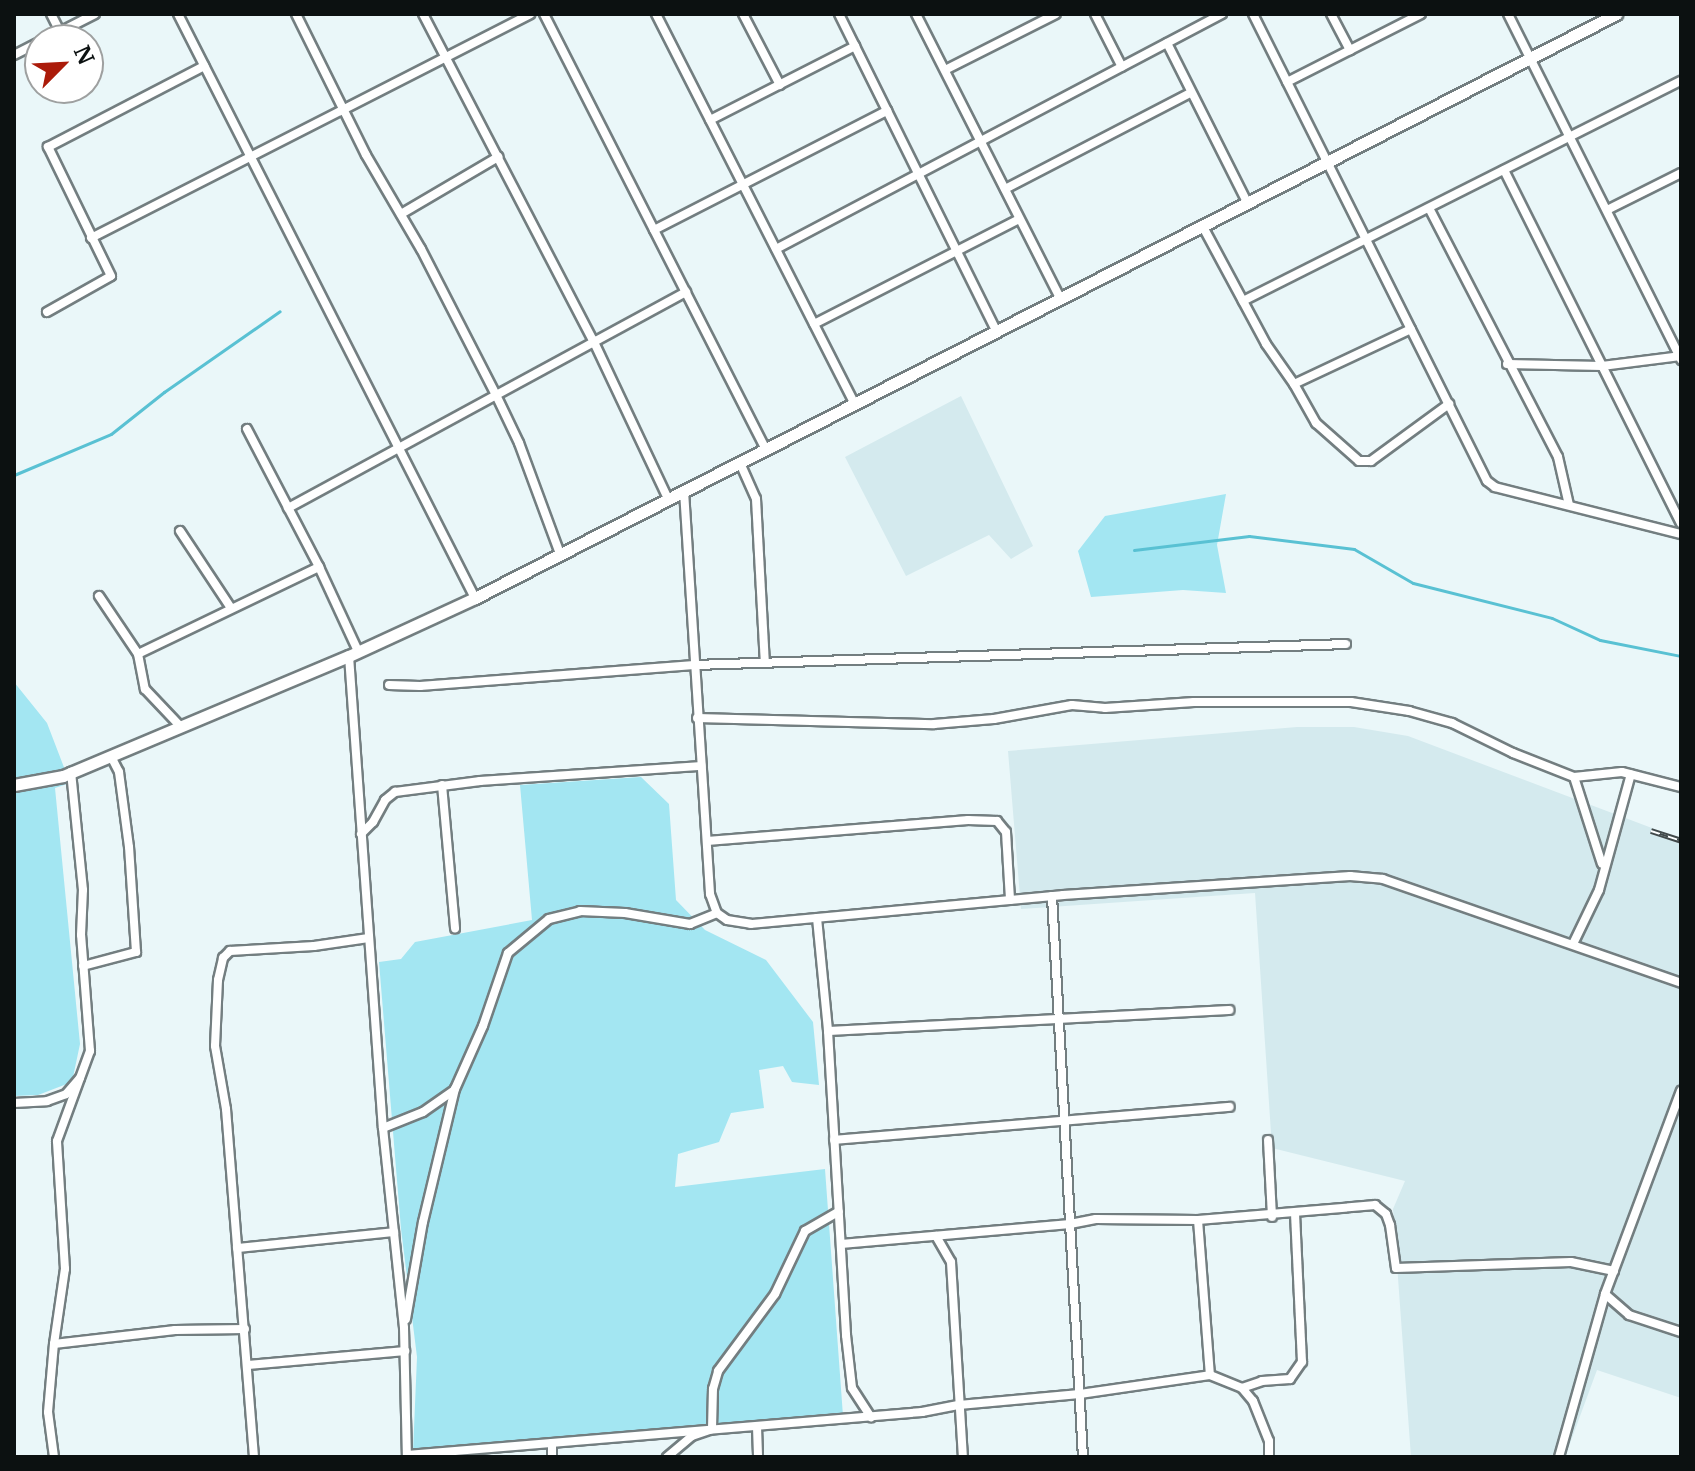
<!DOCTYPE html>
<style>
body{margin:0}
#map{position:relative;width:1695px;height:1471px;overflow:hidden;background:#eaf7f9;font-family:Merriweather,serif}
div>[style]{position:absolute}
.built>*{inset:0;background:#d4eaee}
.green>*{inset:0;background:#a3e6f2}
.stream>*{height:3px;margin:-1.5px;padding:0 1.5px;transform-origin:1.5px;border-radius:1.5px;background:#59c1d3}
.roads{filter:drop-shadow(2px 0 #737e80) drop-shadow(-2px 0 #737e80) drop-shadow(0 2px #737e80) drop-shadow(0 -2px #737e80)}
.street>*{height:8px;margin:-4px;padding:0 4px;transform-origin:4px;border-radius:4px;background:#fff}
.secondary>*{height:11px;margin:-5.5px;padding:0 5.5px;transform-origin:5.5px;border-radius:5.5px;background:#fff}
.rail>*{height:6px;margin-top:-3px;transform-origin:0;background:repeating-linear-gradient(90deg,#fff 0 9px,#42494a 0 18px);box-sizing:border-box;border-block:2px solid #42494a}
span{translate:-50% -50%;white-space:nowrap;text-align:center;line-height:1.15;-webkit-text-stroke:8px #fff;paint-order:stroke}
.frame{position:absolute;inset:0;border:16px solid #0c1111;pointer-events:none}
.north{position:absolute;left:24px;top:24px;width:80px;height:80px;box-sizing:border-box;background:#fff;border:2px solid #9ea0a0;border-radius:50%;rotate:66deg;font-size:22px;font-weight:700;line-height:32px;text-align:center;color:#0c1111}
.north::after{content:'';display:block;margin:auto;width:28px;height:36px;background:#ab1b0a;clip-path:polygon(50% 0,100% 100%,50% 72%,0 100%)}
</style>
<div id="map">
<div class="built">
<div style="clip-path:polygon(961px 396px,1033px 546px,1011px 559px,989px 535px,906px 576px,845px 457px)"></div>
<div style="clip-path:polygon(1297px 727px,1354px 727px,1408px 736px,1681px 839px,1681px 1398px,1597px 1370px,1565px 1457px,1411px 1457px,1393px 1209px,1405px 1181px,1272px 1148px,1255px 893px,1021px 909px,1008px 751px)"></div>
</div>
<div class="green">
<div style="clip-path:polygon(1226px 494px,1217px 545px,1226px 593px,1183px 590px,1091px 597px,1078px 551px,1105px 516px)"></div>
<div style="clip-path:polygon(14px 682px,47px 723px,70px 783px,55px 788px,80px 1044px,72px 1082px,38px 1095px,14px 1096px)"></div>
<div style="clip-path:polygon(641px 777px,669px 804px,676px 900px,705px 930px,766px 960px,813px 1022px,819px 1085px,792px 1082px,783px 1066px,759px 1070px,764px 1108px,731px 1113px,719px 1142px,678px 1154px,675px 1187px,825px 1169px,843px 1416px,413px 1452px,417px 1357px,401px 1229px,379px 962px,401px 959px,415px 942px,532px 920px,520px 785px)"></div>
</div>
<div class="stream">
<div style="left:14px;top:475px;width:105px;rotate:-22.9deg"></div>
<div style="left:111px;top:434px;width:68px;rotate:-38.4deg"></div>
<div style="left:164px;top:392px;width:141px;rotate:-34.9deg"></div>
<div style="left:1134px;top:550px;width:116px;rotate:-6.9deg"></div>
<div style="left:1249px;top:536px;width:106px;rotate:7.1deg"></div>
<div style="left:1354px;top:549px;width:68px;rotate:30deg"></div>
<div style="left:1413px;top:583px;width:143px;rotate:14.1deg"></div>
<div style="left:1552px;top:618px;width:53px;rotate:24.6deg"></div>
<div style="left:1600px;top:640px;width:83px;rotate:11.2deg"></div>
</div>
<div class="roads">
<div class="street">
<div style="left:51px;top:14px;width:20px;rotate:63deg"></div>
<div style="left:178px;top:14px;width:655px;rotate:63.04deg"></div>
<div style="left:296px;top:14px;width:157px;rotate:63.6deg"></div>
<div style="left:366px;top:155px;width:109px;rotate:59.7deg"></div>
<div style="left:421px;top:249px;width:166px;rotate:62.8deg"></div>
<div style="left:497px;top:397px;width:51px;rotate:64.4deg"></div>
<div style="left:519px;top:443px;width:118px;rotate:69.7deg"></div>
<div style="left:423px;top:14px;width:368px;rotate:62.5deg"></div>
<div style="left:593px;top:340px;width:176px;rotate:64.7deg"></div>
<div style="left:544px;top:14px;width:489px;rotate:63deg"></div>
<div style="left:656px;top:14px;width:438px;rotate:63deg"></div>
<div style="left:743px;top:14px;width:80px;rotate:62.5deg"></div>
<div style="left:839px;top:14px;width:353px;rotate:63.6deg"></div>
<div style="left:916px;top:14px;width:318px;rotate:63.1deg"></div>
<div style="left:1095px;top:14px;width:59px;rotate:63deg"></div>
<div style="left:1253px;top:14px;width:522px;rotate:63.39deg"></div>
<div style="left:1487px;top:481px;width:10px;rotate:37deg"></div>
<div style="left:1495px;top:487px;width:192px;rotate:14.2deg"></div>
<div style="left:1331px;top:14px;width:41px;rotate:62.2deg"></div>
<div style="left:1508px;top:14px;width:387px;rotate:63.4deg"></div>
<div style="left:44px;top:40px;width:57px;rotate:-27deg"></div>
<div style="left:1167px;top:43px;width:178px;rotate:63.3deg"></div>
<div style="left:14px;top:55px;width:29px;rotate:-27deg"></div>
<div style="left:945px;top:70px;width:124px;rotate:-26.8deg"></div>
<div style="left:1287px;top:82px;width:150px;rotate:-26.9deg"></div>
<div style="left:710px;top:120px;width:163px;rotate:-27deg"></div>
<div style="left:1504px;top:170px;width:395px;rotate:63.4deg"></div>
<div style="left:1005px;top:189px;width:208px;rotate:-27.4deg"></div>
<div style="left:1429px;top:208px;width:280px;rotate:62.6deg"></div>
<div style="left:1558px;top:457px;width:49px;rotate:77.1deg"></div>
<div style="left:1607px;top:210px;width:83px;rotate:-26.6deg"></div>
<div style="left:401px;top:214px;width:113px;rotate:-30.4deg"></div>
<div style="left:1202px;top:225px;width:135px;rotate:61.7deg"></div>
<div style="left:1266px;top:344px;width:49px;rotate:55deg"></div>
<div style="left:1294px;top:384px;width:45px;rotate:60.6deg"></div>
<div style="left:1316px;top:423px;width:57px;rotate:41.5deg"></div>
<div style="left:1359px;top:461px;width:12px"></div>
<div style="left:1371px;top:461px;width:97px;rotate:-36.2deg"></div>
<div style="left:654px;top:230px;width:262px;rotate:-27.1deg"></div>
<div style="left:91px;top:238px;width:493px;rotate:-27deg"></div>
<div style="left:776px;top:249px;width:504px;rotate:-27.79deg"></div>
<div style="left:1243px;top:301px;width:490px;rotate:-26.7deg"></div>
<div style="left:47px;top:312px;width:73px;rotate:-29.4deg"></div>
<div style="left:111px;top:276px;width:144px;rotate:-116deg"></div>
<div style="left:48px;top:147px;width:176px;rotate:-27.4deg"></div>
<div style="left:814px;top:324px;width:230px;rotate:-27.1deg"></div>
<div style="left:1507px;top:364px;width:95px;rotate:1.2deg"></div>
<div style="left:1602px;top:366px;width:80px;rotate:-7.2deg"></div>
<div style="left:1294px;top:384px;width:129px;rotate:-25.2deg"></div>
<div style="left:247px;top:429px;width:156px;rotate:62.4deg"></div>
<div style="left:319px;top:567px;width:93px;rotate:65.1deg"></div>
<div style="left:740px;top:463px;width:39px;rotate:66deg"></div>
<div style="left:756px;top:499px;width:164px;rotate:86.9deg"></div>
<div style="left:684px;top:491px;width:404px;rotate:86.3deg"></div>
<div style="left:710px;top:894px;width:20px;rotate:70deg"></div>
<div style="left:717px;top:913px;width:12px;rotate:35deg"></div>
<div style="left:727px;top:920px;width:24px;rotate:9deg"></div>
<div style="left:751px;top:924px;width:313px;rotate:-5.3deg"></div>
<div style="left:1063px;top:895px;width:288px;rotate:-3.8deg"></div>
<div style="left:1350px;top:876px;width:33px;rotate:5deg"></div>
<div style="left:1383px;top:879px;width:316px;rotate:19.2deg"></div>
<div style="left:288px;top:508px;width:453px;rotate:-28.5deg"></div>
<div style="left:180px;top:531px;width:92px;rotate:56.5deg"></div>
<div style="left:99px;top:596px;width:70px;rotate:56.1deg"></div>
<div style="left:138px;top:654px;width:36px;rotate:79deg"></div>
<div style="left:145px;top:689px;width:51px;rotate:46.6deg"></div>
<div style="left:138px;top:654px;width:201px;rotate:-25.7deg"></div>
<div style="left:349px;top:656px;width:473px;rotate:85.9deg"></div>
<div style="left:383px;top:1128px;width:201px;rotate:84deg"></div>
<div style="left:404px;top:1328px;width:129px;rotate:88.7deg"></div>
<div style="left:389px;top:685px;width:31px;rotate:2deg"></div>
<div style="left:420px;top:686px;width:275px;rotate:-4.4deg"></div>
<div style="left:694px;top:665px;width:652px;rotate:-1.84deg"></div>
<div style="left:697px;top:718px;width:237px;rotate:1.5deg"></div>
<div style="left:934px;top:724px;width:60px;rotate:-4.8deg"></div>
<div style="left:994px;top:719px;width:79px;rotate:-10.2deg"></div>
<div style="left:1072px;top:705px;width:33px;rotate:5deg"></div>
<div style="left:1105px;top:708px;width:89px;rotate:-3.9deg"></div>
<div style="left:1194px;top:702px;width:157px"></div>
<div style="left:1351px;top:702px;width:59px;rotate:8.8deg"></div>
<div style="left:1409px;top:711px;width:45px;rotate:15.6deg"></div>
<div style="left:1452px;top:723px;width:68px;rotate:26.2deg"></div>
<div style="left:1513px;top:753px;width:66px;rotate:21.5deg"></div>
<div style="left:1574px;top:777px;width:48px;rotate:-5.9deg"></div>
<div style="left:1622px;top:772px;width:61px;rotate:14.3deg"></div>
<div style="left:1574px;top:777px;width:91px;rotate:72.2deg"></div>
<div style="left:442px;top:785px;width:144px;rotate:84.8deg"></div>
<div style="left:361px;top:834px;width:17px;rotate:-45deg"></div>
<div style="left:373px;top:822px;width:25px;rotate:-61deg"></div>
<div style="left:385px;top:800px;width:13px;rotate:-39deg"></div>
<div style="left:395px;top:792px;width:86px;rotate:-7.4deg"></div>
<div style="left:480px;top:781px;width:222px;rotate:-3.9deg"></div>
<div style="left:707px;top:841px;width:262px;rotate:-4.6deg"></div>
<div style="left:968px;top:820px;width:29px;rotate:2deg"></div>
<div style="left:997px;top:821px;width:14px;rotate:51deg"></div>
<div style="left:1006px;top:832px;width:68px;rotate:86.6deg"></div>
<div style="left:1052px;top:896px;width:562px;rotate:86.84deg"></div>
<div style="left:817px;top:918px;width:114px;rotate:84.4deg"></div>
<div style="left:828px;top:1031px;width:305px;rotate:86.6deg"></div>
<div style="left:846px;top:1335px;width:53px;rotate:83.5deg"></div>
<div style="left:852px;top:1388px;width:35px;rotate:57deg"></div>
<div style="left:1573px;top:944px;width:60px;rotate:-64.3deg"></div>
<div style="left:1599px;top:890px;width:120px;rotate:-74.6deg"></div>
<div style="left:83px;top:966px;width:55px;rotate:-14.8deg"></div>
<div style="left:136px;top:952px;width:105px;rotate:-93.8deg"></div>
<div style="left:129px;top:847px;width:76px;rotate:-97.6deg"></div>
<div style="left:119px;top:772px;width:18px;rotate:-117deg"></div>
<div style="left:828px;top:1031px;width:402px;rotate:-3deg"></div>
<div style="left:14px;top:1103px;width:33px;rotate:-3deg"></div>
<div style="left:47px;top:1101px;width:20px;rotate:-20deg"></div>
<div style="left:66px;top:1094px;width:21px;rotate:-49deg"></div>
<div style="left:383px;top:1128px;width:43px;rotate:-21.8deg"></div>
<div style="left:423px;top:1112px;width:38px;rotate:-35deg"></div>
<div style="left:834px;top:1140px;width:397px;rotate:-4.8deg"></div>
<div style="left:1268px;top:1140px;width:77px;rotate:87deg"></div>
<div style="left:1198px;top:1220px;width:155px;rotate:85.6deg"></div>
<div style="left:936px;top:1236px;width:30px;rotate:60deg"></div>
<div style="left:951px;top:1262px;width:195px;rotate:86.5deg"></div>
<div style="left:841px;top:1244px;width:230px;rotate:-5deg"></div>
<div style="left:1070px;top:1224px;width:26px;rotate:-11deg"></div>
<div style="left:1096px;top:1219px;width:102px;rotate:0.6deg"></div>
<div style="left:1198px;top:1220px;width:178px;rotate:-4.8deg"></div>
<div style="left:1375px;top:1205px;width:14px;rotate:39deg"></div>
<div style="left:1386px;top:1214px;width:12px;rotate:70deg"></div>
<div style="left:1390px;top:1225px;width:43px;rotate:82.1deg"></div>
<div style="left:1396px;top:1268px;width:175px;rotate:-2deg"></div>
<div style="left:1571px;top:1262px;width:44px;rotate:11.8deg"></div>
<div style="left:237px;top:1248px;width:158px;rotate:-5.8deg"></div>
<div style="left:1605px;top:1294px;width:32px;rotate:41deg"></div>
<div style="left:1629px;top:1315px;width:55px;rotate:18.1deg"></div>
<div style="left:406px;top:1319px;width:98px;rotate:-80.1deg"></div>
<div style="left:423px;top:1222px;width:137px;rotate:-76.5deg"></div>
<div style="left:455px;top:1089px;width:69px;rotate:-66deg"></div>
<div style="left:483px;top:1026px;width:77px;rotate:-71.1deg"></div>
<div style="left:508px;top:953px;width:53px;rotate:-39.7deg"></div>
<div style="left:549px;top:919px;width:32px;rotate:-14deg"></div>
<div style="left:580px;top:911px;width:45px;rotate:2.5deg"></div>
<div style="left:625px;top:913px;width:66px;rotate:9.6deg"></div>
<div style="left:690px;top:924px;width:29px;rotate:-22deg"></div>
<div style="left:54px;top:1344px;width:76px;rotate:-81.7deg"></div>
<div style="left:65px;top:1269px;width:128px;rotate:-93.6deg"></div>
<div style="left:57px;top:1141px;width:96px;rotate:-69.9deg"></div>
<div style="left:90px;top:1051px;width:116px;rotate:-94.4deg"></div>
<div style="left:81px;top:935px;width:45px;rotate:-87.5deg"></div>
<div style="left:83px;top:890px;width:119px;rotate:-95.8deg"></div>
<div style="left:248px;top:1365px;width:158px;rotate:-5.1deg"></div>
<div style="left:1242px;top:1388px;width:21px;rotate:-19deg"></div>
<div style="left:1262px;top:1381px;width:28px;rotate:-4deg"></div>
<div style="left:1290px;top:1379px;width:21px;rotate:-55deg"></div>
<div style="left:1302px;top:1362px;width:147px;rotate:-92.7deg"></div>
<div style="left:757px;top:1427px;width:30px;rotate:88deg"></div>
<div style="left:407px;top:1455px;width:517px;rotate:-4.77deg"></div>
<div style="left:922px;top:1412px;width:38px;rotate:-11deg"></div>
<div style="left:959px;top:1405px;width:121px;rotate:-5.2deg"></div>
<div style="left:1080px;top:1394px;width:131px;rotate:-8.3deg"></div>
<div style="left:1210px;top:1375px;width:35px;rotate:22deg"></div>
<div style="left:1242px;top:1388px;width:17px;rotate:50deg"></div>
<div style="left:1253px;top:1401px;width:43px;rotate:68.2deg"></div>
<div style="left:1269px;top:1441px;width:16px;rotate:90deg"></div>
<div style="left:54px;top:1457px;width:45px;rotate:-97.6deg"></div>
<div style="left:48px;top:1412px;width:68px;rotate:-85deg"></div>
<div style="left:54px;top:1344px;width:122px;rotate:-6.6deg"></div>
<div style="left:175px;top:1330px;width:70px;rotate:-0.8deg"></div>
<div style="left:254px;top:1457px;width:349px;rotate:-94.6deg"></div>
<div style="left:226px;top:1109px;width:64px;rotate:-99.9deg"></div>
<div style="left:215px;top:1046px;width:66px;rotate:-87.4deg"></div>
<div style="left:218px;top:980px;width:23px;rotate:-77deg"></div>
<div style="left:223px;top:958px;width:10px;rotate:-45deg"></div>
<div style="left:230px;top:951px;width:84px;rotate:-3.4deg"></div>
<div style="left:314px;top:946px;width:55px;rotate:-8.4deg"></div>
<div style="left:552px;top:1457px;width:14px;rotate:-90deg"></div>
<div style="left:667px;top:1457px;width:33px;rotate:-40deg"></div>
<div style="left:692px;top:1436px;width:21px;rotate:-19deg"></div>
<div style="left:712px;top:1429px;width:40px;rotate:-88.6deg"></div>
<div style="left:713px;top:1389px;width:19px;rotate:-74deg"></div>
<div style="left:718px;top:1371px;width:96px;rotate:-53.5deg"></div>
<div style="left:775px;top:1294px;width:70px;rotate:-64.5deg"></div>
<div style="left:805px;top:1231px;width:39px;rotate:-30deg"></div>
<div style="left:1559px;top:1457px;width:169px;rotate:-74.2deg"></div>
<div style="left:1605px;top:1294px;width:217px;rotate:-69.5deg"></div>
</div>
<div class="secondary">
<div style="left:14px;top:785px;width:50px;rotate:-10.4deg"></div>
<div style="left:63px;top:776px;width:310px;rotate:-22.8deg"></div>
<div style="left:349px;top:656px;width:139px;rotate:-24.7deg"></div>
<div style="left:475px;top:598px;width:1282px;rotate:-27.1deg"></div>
</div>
</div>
<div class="rail">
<div style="left:1651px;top:831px;width:32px;rotate:18deg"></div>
</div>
<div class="frame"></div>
<div class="north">N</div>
</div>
